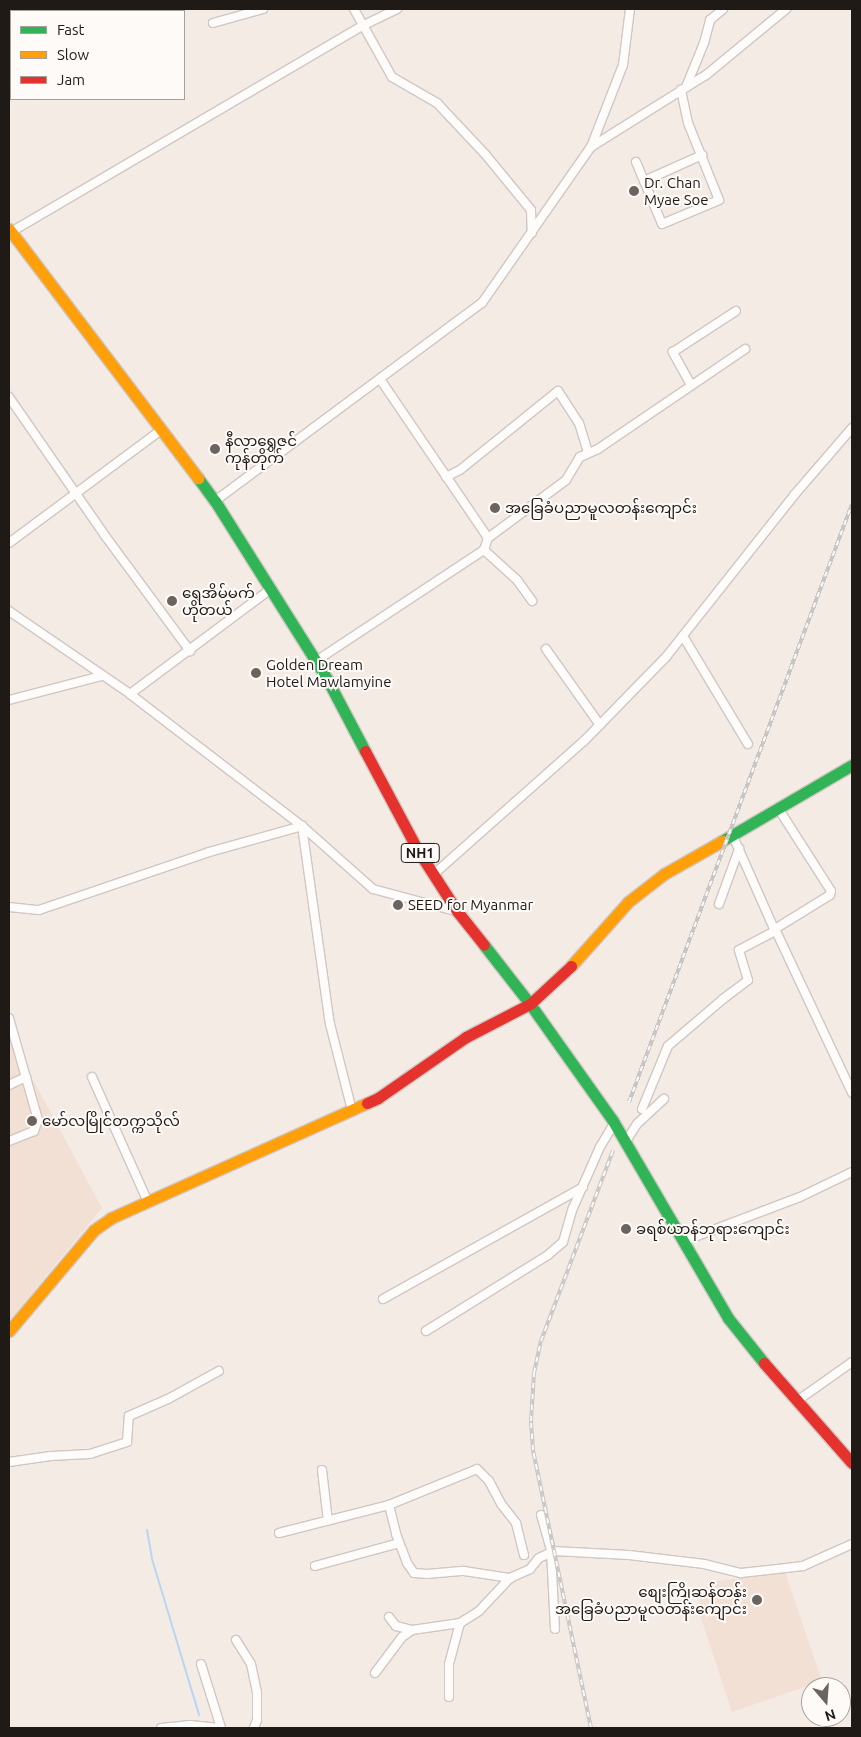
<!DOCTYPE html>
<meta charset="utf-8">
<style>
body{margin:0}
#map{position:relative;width:861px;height:1737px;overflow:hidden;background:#f5ebe5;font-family:Ubuntu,"Noto Sans Myanmar",sans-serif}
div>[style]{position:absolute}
.built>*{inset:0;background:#f2e0d4}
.stream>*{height:2px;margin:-1px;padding:0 1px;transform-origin:1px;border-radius:1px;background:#b8d5f5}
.roads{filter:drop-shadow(1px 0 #cfc7c3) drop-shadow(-1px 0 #cfc7c3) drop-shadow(0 1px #cfc7c3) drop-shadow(0 -1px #cfc7c3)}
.street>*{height:8px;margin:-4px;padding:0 4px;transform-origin:4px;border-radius:4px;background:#fefcfb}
.fast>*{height:11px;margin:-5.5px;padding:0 5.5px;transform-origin:5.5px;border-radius:5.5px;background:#30b455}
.slow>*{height:11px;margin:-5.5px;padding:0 5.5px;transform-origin:5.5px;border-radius:5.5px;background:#ff9f0a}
.jam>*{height:11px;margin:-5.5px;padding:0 5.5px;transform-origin:5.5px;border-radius:5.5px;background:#e5322d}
.rail>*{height:4px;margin-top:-2px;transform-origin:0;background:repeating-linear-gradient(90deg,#fefaf8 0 5.5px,#c8c6c4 0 11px);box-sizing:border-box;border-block:1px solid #c8c6c4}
.dots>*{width:14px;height:14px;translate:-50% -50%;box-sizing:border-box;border:2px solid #fefaf8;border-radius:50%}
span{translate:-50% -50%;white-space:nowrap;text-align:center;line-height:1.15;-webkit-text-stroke:4px #fefaf8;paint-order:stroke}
.shield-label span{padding:1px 4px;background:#fefaf8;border:1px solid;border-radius:4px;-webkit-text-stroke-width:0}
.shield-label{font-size:14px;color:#201a16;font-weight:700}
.poi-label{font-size:15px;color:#201a16}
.left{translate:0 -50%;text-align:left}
.right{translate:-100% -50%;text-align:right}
.frame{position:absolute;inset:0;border:10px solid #201a16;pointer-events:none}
.legend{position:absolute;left:10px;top:10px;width:175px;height:90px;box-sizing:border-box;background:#fefaf8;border:1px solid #a5a09e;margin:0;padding:6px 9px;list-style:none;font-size:15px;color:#201a16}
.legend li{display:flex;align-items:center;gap:10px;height:25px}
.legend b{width:25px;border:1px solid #a5a09e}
.north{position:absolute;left:801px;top:1677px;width:50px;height:50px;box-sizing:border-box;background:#fefaf8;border:1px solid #a5a09e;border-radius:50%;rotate:162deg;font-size:14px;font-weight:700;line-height:20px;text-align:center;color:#201a16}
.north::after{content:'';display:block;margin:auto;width:18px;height:22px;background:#6b635e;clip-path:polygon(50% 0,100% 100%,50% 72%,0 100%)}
</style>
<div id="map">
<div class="built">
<div style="clip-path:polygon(9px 1035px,102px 1208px,9px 1321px)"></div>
<div style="clip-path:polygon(785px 1572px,822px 1681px,732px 1712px,701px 1618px,700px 1599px,711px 1582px)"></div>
</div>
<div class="stream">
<div style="left:147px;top:1530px;width:29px;rotate:80deg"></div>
<div style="left:152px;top:1559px;width:163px;rotate:73.2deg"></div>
</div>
<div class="roads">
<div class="street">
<div style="left:354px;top:9px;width:78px;rotate:60.8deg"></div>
<div style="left:392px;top:77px;width:52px;rotate:30deg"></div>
<div style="left:437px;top:103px;width:70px;rotate:46.7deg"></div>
<div style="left:485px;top:154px;width:72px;rotate:50.6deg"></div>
<div style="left:531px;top:210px;width:23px;rotate:88deg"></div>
<div style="left:213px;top:23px;width:52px;rotate:-15.6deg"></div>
<div style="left:686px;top:87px;width:48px;rotate:-67.8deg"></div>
<div style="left:704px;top:43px;width:24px;rotate:-75deg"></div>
<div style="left:710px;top:20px;width:17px;rotate:-40deg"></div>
<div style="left:591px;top:147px;width:88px;rotate:-68.7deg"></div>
<div style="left:623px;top:65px;width:56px;rotate:-82.9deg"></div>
<div style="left:636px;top:162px;width:67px;rotate:67.2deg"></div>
<div style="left:662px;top:224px;width:62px;rotate:-22.8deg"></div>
<div style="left:719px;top:200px;width:83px;rotate:-111.9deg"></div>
<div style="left:688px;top:123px;width:34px;rotate:-102deg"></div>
<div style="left:644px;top:181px;width:64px;rotate:-24.1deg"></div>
<div style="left:11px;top:232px;width:409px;rotate:-30.4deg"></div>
<div style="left:364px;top:25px;width:37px;rotate:-26deg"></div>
<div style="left:380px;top:379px;width:192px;rotate:55.8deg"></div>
<div style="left:691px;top:385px;width:38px;rotate:-119deg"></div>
<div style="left:673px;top:352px;width:75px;rotate:-33.1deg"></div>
<div style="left:9px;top:397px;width:170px;rotate:55.3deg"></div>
<div style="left:106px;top:537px;width:142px;rotate:53.6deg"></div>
<div style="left:446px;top:477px;width:16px;rotate:-27deg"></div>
<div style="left:460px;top:470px;width:126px;rotate:-38.9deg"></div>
<div style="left:558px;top:391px;width:38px;rotate:57deg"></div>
<div style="left:579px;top:423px;width:31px;rotate:73deg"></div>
<div style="left:215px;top:501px;width:332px;rotate:-36.6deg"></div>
<div style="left:482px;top:303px;width:190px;rotate:-55.1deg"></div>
<div style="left:591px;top:147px;width:136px;rotate:-32.1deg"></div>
<div style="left:706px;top:75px;width:104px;rotate:-39.5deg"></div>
<div style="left:9px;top:543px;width:189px;rotate:-36.6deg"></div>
<div style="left:484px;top:550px;width:45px;rotate:42.3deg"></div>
<div style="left:517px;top:580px;width:26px;rotate:54deg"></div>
<div style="left:9px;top:611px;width:147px;rotate:34.4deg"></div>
<div style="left:130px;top:694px;width:217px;rotate:37.5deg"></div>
<div style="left:302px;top:826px;width:95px;rotate:41.6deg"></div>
<div style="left:373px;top:889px;width:85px;rotate:15deg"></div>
<div style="left:683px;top:636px;width:126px;rotate:59deg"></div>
<div style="left:546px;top:649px;width:93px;rotate:54.6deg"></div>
<div style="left:316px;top:661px;width:201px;rotate:-33.5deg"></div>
<div style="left:484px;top:550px;width:13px;rotate:-72deg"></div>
<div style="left:488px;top:538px;width:97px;rotate:-36.6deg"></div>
<div style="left:566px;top:480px;width:27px;rotate:-59deg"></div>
<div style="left:580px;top:457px;width:20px;rotate:-24deg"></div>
<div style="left:598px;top:449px;width:178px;rotate:-34.2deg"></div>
<div style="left:130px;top:694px;width:176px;rotate:-36.7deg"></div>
<div style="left:9px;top:700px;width:96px;rotate:-14.5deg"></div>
<div style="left:778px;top:808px;width:98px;rotate:57.4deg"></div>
<div style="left:831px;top:891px;width:4px;rotate:104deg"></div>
<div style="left:830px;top:895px;width:65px;rotate:148.3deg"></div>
<div style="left:775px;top:929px;width:181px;rotate:64.8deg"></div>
<div style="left:434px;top:874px;width:200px;rotate:-41.6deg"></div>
<div style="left:584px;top:741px;width:117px;rotate:-45.7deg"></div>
<div style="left:666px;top:657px;width:208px;rotate:-51.6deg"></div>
<div style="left:795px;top:494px;width:87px;rotate:-49.2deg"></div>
<div style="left:719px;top:904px;width:59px;rotate:-70deg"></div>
<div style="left:9px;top:907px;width:30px;rotate:6deg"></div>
<div style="left:39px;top:910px;width:180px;rotate:-18.8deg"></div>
<div style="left:209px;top:852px;width:97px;rotate:-15.6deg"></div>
<div style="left:302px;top:826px;width:200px;rotate:82deg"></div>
<div style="left:330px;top:1024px;width:89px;rotate:75.7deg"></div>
<div style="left:9px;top:1018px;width:106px;rotate:74.1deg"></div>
<div style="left:38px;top:1120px;width:12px;rotate:110deg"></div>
<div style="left:34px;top:1131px;width:27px;rotate:158deg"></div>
<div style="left:92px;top:1077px;width:135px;rotate:65.9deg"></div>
<div style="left:9px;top:1085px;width:19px;rotate:-25deg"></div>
<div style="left:642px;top:1109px;width:68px;rotate:-67.6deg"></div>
<div style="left:668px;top:1046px;width:72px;rotate:-40.5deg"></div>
<div style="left:723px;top:999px;width:31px;rotate:-37deg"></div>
<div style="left:748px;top:980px;width:31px;rotate:-107deg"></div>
<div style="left:739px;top:950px;width:41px;rotate:-27.8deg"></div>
<div style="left:775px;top:931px;width:106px;rotate:-113.9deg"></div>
<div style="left:625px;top:1143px;width:22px;rotate:-58deg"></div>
<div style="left:637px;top:1124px;width:37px;rotate:-43deg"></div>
<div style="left:684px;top:1241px;width:124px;rotate:-20.8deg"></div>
<div style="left:800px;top:1197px;width:58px;rotate:-25.7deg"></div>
<div style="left:383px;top:1299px;width:229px;rotate:-29.2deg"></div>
<div style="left:426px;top:1331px;width:144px;rotate:-31.9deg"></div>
<div style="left:548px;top:1255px;width:20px;rotate:-41deg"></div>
<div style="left:563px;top:1242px;width:35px;rotate:-74deg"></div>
<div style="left:573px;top:1208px;width:67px;rotate:-66.1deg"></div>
<div style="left:600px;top:1147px;width:27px;rotate:-59deg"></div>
<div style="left:797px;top:1401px;width:67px;rotate:-35.3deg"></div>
<div style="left:9px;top:1462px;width:42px;rotate:-8.1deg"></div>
<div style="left:51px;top:1456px;width:39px;rotate:-3deg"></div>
<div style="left:90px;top:1454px;width:39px;rotate:-18deg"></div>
<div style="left:127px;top:1442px;width:26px;rotate:-86deg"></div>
<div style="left:129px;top:1416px;width:43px;rotate:-23.6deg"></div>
<div style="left:168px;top:1399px;width:58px;rotate:-28.8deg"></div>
<div style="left:322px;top:1470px;width:51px;rotate:83.3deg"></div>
<div style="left:389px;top:1505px;width:30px;rotate:76deg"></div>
<div style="left:396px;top:1534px;width:31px;rotate:69deg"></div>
<div style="left:407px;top:1563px;width:12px;rotate:55deg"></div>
<div style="left:414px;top:1573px;width:13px;rotate:4deg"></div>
<div style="left:427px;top:1574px;width:37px;rotate:-5deg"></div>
<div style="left:464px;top:1571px;width:47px;rotate:8.7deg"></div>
<div style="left:510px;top:1578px;width:22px;rotate:-24deg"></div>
<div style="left:530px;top:1569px;width:14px;rotate:-51deg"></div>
<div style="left:539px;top:1558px;width:17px;rotate:-25deg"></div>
<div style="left:554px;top:1551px;width:75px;rotate:3.1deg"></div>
<div style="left:629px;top:1555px;width:76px;rotate:6.8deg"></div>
<div style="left:704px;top:1564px;width:38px;rotate:14deg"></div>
<div style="left:741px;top:1573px;width:62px;rotate:-6.4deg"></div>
<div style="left:803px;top:1566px;width:54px;rotate:-24.2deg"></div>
<div style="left:541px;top:1515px;width:37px;rotate:74deg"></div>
<div style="left:551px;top:1551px;width:78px;rotate:87.1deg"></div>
<div style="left:279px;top:1533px;width:114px;rotate:-14.3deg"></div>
<div style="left:389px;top:1505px;width:95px;rotate:-22.2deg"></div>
<div style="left:477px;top:1469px;width:17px;rotate:45deg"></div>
<div style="left:489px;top:1481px;width:27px;rotate:62deg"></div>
<div style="left:502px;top:1505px;width:23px;rotate:52deg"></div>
<div style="left:516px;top:1523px;width:33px;rotate:76deg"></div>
<div style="left:315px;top:1566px;width:87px;rotate:-15.3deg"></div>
<div style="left:389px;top:1617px;width:11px;rotate:52deg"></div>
<div style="left:396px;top:1626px;width:16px;rotate:14deg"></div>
<div style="left:412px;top:1630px;width:49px;rotate:-8.3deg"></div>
<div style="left:236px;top:1640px;width:28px;rotate:58deg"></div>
<div style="left:251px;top:1664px;width:29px;rotate:78deg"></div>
<div style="left:257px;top:1692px;width:28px;rotate:90deg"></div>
<div style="left:257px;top:1720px;width:9px;rotate:111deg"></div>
<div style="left:201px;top:1664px;width:67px;rotate:72.6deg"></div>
<div style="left:375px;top:1673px;width:45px;rotate:-53.1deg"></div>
<div style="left:402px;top:1637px;width:12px;rotate:-35deg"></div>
<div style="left:449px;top:1697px;width:33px;rotate:-90deg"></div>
<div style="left:449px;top:1664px;width:42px;rotate:-75deg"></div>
<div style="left:460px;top:1623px;width:22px;rotate:-32deg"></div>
<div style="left:479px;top:1611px;width:45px;rotate:-46.8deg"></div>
<div style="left:161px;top:1728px;width:29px;rotate:-6deg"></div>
<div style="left:190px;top:1725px;width:27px;rotate:6deg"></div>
</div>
<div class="fast">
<div style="left:198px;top:478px;width:29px;rotate:54deg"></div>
<div style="left:215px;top:501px;width:210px;rotate:57.8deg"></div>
<div style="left:327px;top:679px;width:81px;rotate:62.2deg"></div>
<div style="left:722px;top:841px;width:151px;rotate:-30.3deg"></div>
<div style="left:484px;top:945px;width:75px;rotate:52.1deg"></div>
<div style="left:530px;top:1004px;width:143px;rotate:54.6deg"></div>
<div style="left:613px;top:1121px;width:228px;rotate:59.7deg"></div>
<div style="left:728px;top:1318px;width:58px;rotate:51.3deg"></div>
</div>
<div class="slow">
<div style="left:9px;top:229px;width:313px;rotate:52.8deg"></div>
<div style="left:571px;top:966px;width:86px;rotate:-48.3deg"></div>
<div style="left:628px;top:902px;width:46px;rotate:-37.9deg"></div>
<div style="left:664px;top:874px;width:67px;rotate:-29.6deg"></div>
<div style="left:9px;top:1331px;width:132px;rotate:-49.9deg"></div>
<div style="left:94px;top:1230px;width:21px;rotate:-35deg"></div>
<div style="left:111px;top:1218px;width:281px;rotate:-24.2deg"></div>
</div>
<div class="jam">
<div style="left:365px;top:751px;width:111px;rotate:62deg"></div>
<div style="left:417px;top:849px;width:74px;rotate:57.2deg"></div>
<div style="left:457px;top:911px;width:43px;rotate:51.5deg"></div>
<div style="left:367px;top:1103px;width:12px;rotate:-24deg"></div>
<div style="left:378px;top:1098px;width:107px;rotate:-34.7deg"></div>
<div style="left:466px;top:1037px;width:72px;rotate:-27.3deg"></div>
<div style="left:530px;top:1004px;width:56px;rotate:-42.8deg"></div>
<div style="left:764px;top:1363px;width:133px;rotate:48.7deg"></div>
</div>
</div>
<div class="rail">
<div style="left:629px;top:1102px;width:638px;rotate:-69.55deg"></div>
<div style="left:591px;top:1728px;width:284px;rotate:-101.8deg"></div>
<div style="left:533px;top:1450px;width:29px;rotate:-94deg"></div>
<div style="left:531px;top:1421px;width:48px;rotate:-86.4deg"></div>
<div style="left:534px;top:1373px;width:33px;rotate:-78deg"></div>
<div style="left:541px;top:1341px;width:204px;rotate:-69.3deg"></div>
</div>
<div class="dots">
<div style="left:634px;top:191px;background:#6b635e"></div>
<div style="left:215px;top:449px;background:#6b635e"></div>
<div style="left:495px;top:508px;background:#6b635e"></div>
<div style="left:172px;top:601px;background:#6b635e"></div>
<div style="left:256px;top:673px;background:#6b635e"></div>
<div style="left:398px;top:905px;background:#6b635e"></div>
<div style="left:32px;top:1121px;background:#6b635e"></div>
<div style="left:626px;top:1229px;background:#6b635e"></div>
<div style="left:757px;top:1600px;background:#6b635e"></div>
</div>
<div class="shield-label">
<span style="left:420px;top:853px">NH1</span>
</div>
<div class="poi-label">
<span class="left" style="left:644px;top:191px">Dr. Chan<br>Myae Soe</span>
<span class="left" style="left:225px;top:449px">နီလာရွှေဇင်<br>ကုန်တိုက်</span>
<span class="left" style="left:505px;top:508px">အခြေခံပညာမူလတန်းကျောင်း</span>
<span class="left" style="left:182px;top:601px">ရွှေအိမ်မက်<br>ဟိုတယ်</span>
<span class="left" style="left:266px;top:673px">Golden Dream<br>Hotel Mawlamyine</span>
<span class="left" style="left:408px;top:905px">SEED for Myanmar</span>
<span class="left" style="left:42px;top:1121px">မော်လမြိုင်တက္ကသိုလ်</span>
<span class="left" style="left:636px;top:1229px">ခရစ်ယာန်ဘုရားကျောင်း</span>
<span class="right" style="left:747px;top:1600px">စျေးကြိုဆန်တန်း<br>အခြေခံပညာမူလတန်းကျောင်း</span>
</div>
<div class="frame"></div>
<ul class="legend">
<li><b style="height:6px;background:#30b455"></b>Fast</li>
<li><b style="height:6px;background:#ff9f0a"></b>Slow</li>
<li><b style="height:6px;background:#e5322d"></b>Jam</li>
</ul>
<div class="north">N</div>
</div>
